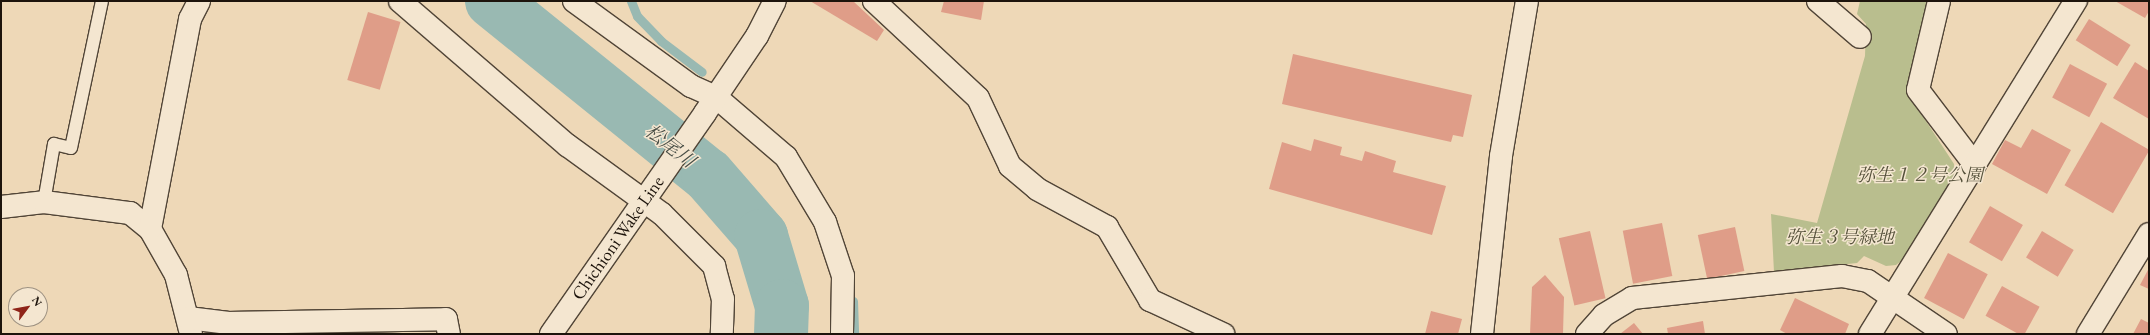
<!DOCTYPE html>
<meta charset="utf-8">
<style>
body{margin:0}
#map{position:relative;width:2150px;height:335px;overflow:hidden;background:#eed8b7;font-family:"EB Garamond","Noto Serif JP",serif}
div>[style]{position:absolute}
.green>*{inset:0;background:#b9be8e}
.stream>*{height:9px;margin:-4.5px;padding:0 4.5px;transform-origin:4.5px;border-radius:4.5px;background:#99b9b2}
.river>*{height:54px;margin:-27px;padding:0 27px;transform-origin:27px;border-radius:27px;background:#99b9b2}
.building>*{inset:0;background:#df9d88;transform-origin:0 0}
.roads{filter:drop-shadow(1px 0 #514537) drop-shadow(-1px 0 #514537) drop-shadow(0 1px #514537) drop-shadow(0 -1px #514537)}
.service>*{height:12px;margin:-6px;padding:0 6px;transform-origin:6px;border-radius:6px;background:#f4e6d0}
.minor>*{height:22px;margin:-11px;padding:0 11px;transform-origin:11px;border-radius:11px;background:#f4e6d0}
.tertiary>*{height:22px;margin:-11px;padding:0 11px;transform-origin:11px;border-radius:11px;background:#f4e6d0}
.secondary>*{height:22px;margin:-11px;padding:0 11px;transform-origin:11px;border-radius:11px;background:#f4e6d0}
span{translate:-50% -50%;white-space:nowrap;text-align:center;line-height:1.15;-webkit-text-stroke:3px #f4e6d0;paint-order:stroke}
.park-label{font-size:18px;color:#54503a;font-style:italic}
.street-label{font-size:18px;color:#1d140c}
.water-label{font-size:19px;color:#484e46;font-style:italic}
.frame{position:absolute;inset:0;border:2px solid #1d140c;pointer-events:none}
.north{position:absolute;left:8px;top:287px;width:40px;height:40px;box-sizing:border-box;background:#f4e6d0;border:1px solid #9e9282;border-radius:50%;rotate:58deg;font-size:11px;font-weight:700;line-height:16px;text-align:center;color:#1d140c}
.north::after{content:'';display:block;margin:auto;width:14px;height:18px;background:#8f2418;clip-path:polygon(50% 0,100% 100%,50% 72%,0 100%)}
</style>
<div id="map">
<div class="green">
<div style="clip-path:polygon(1860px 1px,1927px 1px,1910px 73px,1909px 95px,1954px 164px,1954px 181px,1907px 256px,1896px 265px,1886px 266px,1864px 256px,1857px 263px,1774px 272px,1771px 214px,1817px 223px,1865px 56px,1866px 24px,1857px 14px)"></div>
</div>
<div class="stream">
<div style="left:631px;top:1px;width:16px;rotate:68deg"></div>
<div style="left:637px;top:16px;width:35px;rotate:46deg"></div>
<div style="left:661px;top:41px;width:51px;rotate:37.1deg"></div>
<div style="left:853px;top:301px;width:33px;rotate:88deg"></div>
</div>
<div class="river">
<div style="left:492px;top:1px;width:277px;rotate:38.9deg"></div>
<div style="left:708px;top:175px;width:81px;rotate:49deg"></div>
<div style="left:761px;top:236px;width:73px;rotate:73.3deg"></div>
<div style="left:782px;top:306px;width:28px;rotate:92deg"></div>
</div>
<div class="building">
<div style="clip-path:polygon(810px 1px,853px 1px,884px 30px,877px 41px)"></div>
<div style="clip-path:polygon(944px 1px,984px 1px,981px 20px,941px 12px)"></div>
<div style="clip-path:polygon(2115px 1px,2149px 1px,2149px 11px,2145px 18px)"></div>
<div style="left:368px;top:12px;width:34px;height:71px;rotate:17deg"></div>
<div style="left:2089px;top:19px;width:49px;height:25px;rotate:32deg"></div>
<div style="clip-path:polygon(1293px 54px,1472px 95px,1463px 137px,1453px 135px,1451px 142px,1282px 104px)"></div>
<div style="clip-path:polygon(2135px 62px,2149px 71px,2149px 119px,2113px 98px)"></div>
<div style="left:2070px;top:64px;width:42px;height:38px;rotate:28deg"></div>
<div style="left:2101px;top:122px;width:56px;height:73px;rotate:30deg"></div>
<div style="clip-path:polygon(2032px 129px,2071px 150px,2047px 194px,1992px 164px,2005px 140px,2021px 148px)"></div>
<div style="clip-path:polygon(1314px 139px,1342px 147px,1340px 155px,1362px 161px,1365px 151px,1396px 161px,1393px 172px,1446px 186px,1432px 235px,1269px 189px,1282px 142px,1311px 151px)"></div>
<div style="left:1990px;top:206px;width:38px;height:42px;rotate:30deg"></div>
<div style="left:1662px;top:223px;width:54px;height:40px;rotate:79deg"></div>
<div style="left:1735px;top:227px;width:45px;height:38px;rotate:78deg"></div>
<div style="left:1590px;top:231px;width:69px;height:32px;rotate:77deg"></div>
<div style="left:2042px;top:231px;width:37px;height:31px;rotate:31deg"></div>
<div style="left:1948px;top:253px;width:45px;height:51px;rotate:28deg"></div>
<div style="clip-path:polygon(2149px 268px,2149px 289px,2140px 285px)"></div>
<div style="clip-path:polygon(1545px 275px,1564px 297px,1563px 334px,1530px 334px,1532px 287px)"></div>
<div style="left:2002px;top:286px;width:43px;height:34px;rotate:29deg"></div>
<div style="clip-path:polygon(1795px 298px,1849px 324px,1845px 334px,1787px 334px,1780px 330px)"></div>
<div style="clip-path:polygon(1431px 311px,1462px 319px,1458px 334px,1425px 334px)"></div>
<div style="clip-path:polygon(2141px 319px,2149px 323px,2149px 334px,2133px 334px)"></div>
<div style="clip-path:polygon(1703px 321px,1705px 334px,1668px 334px,1667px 328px)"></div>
<div style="clip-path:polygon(1634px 323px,1643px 334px,1620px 334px)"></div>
</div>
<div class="roads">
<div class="service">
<div style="left:44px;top:202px;width:59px;rotate:-80.2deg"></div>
<div style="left:54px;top:144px;width:17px;rotate:13deg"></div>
<div style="left:71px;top:148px;width:150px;rotate:-78.1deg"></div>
</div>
<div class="minor">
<div style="left:400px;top:1px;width:221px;rotate:40.8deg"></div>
<div style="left:567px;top:145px;width:117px;rotate:36deg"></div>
<div style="left:662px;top:214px;width:74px;rotate:45deg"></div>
<div style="left:714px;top:266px;width:34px;rotate:75deg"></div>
<div style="left:723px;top:299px;width:35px;rotate:92deg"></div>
<div style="left:574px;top:1px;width:145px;rotate:36deg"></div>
<div style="left:691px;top:86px;width:27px;rotate:24deg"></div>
<div style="left:716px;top:97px;width:92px;rotate:40.6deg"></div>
<div style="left:786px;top:157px;width:76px;rotate:59deg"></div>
<div style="left:825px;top:222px;width:57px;rotate:71.6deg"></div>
<div style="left:843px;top:276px;width:58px;rotate:91deg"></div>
<div style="left:874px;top:1px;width:142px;rotate:43deg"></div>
<div style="left:978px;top:98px;width:75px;rotate:64.8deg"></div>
<div style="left:1010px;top:166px;width:35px;rotate:40deg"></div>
<div style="left:1037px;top:189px;width:80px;rotate:28.5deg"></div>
<div style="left:1107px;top:227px;width:85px;rotate:59.5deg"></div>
<div style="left:1150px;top:300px;width:81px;rotate:25deg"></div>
<div style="left:1818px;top:1px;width:55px;rotate:40.6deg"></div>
<div style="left:1939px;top:1px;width:91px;rotate:103.3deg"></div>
<div style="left:1918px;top:90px;width:94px;rotate:52.8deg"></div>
<div style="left:1px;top:207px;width:43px;rotate:-6.6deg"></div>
<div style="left:44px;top:202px;width:87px;rotate:7.3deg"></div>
<div style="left:130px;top:213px;width:26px;rotate:39deg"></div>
<div style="left:150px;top:229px;width:53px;rotate:60.5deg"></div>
<div style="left:176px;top:275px;width:61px;rotate:75.7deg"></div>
<div style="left:150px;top:229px;width:214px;rotate:-79.2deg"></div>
<div style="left:190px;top:19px;width:20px;rotate:-63deg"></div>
<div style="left:188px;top:318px;width:39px;rotate:7deg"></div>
<div style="left:227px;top:323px;width:219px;rotate:-1deg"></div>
<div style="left:446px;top:319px;width:15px;rotate:79deg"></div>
<div style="left:1587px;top:334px;width:25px;rotate:-48deg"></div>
<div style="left:1604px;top:315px;width:33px;rotate:-31deg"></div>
<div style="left:1632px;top:298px;width:211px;rotate:-6deg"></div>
<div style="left:1842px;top:276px;width:26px;rotate:11deg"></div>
<div style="left:1868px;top:281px;width:94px;rotate:34.2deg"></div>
<div style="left:1870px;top:334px;width:392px;rotate:-58.3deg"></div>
<div style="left:2088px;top:334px;width:117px;rotate:-58.6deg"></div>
</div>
<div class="tertiary">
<div style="left:1482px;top:334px;width:179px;rotate:-83.9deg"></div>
<div style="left:1501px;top:156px;width:157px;rotate:-80.5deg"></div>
</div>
<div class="secondary">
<div style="left:551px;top:334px;width:269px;rotate:-55.1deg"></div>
<div style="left:705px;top:113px;width:93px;rotate:-56deg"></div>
<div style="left:757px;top:36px;width:39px;rotate:-63deg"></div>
</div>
</div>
<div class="park-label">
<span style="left:1920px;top:175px">弥生１２号公園</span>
<span style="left:1840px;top:237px">弥生３号緑地</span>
</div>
<div class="street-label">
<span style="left:618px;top:238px;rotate:-55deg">Chichioni Wake Line</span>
</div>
<div class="water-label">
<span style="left:670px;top:146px;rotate:38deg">松尾川</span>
</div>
<div class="frame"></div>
<div class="north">N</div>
</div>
